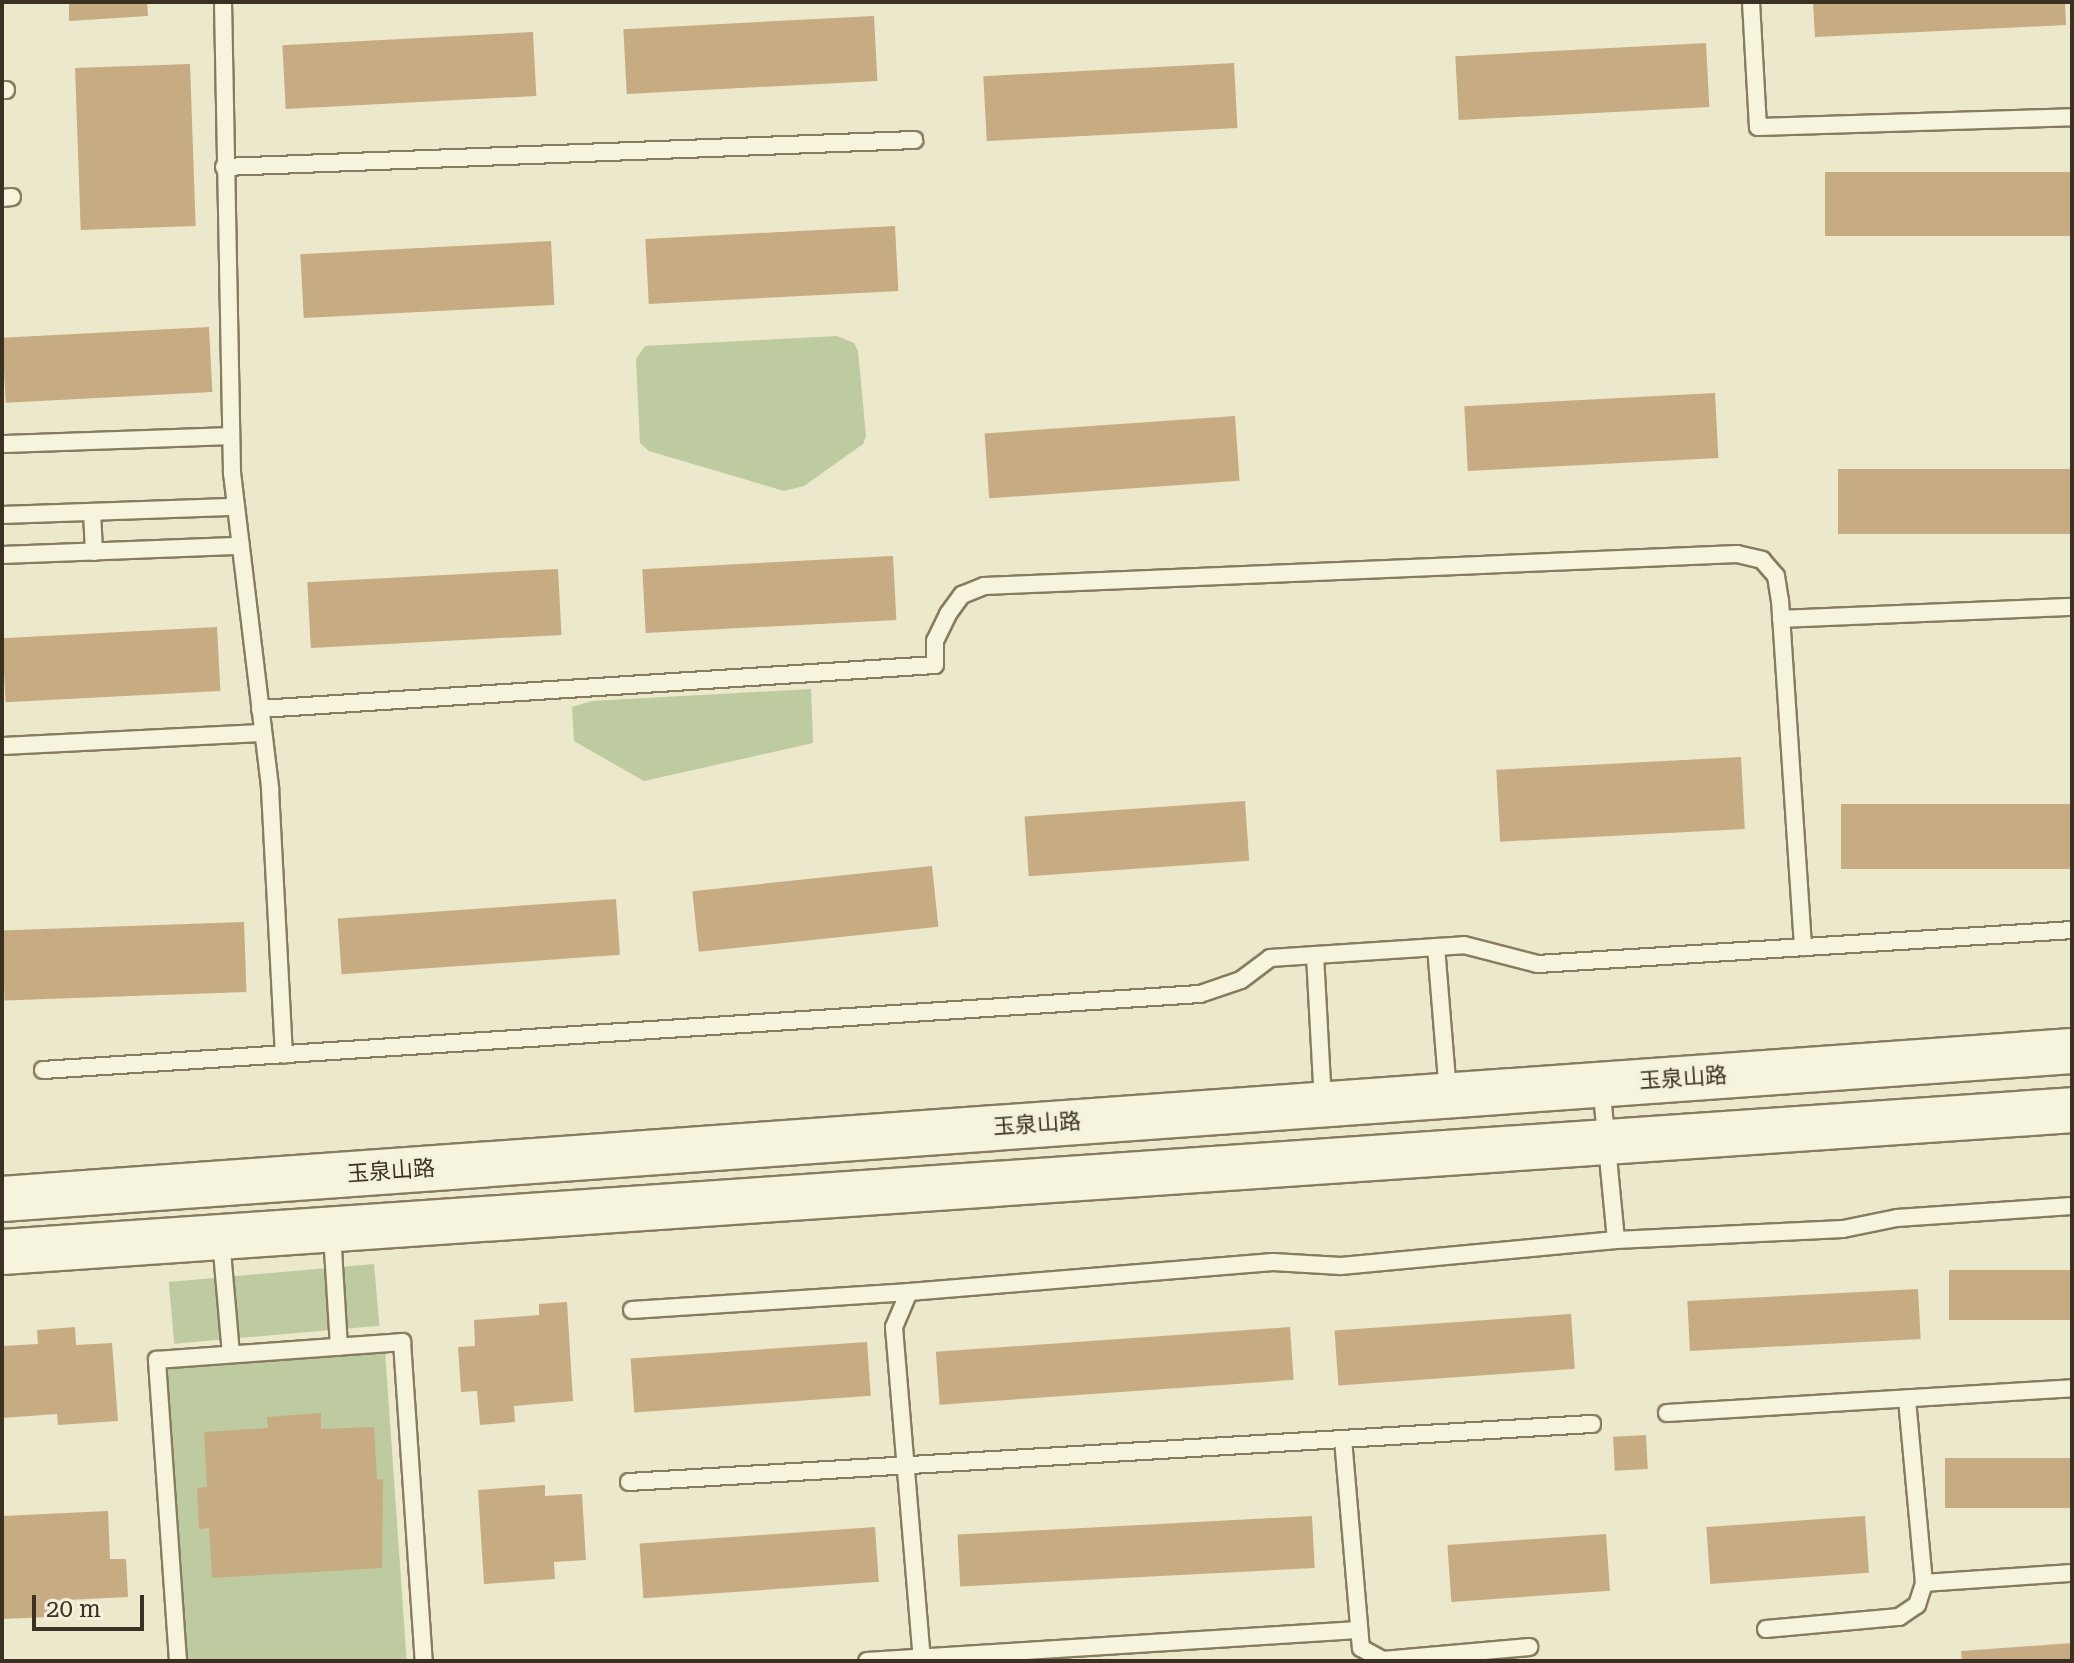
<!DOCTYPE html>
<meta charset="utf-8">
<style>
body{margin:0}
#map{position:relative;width:2074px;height:1663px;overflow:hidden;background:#ece8cb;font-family:"Roboto Serif","Noto Sans SC",serif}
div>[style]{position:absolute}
.green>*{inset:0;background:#beca9f;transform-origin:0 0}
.building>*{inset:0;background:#c7ab83;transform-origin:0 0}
.roads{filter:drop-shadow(2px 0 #887c60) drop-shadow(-2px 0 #887c60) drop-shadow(0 2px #887c60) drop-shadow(0 -2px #887c60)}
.lane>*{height:16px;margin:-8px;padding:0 8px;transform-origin:8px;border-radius:8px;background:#f7f4de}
.secondary>*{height:44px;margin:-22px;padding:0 22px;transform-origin:22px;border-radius:22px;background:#f7f4de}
span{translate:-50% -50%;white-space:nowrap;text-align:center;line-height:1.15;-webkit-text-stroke:6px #f4f1da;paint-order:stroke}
.street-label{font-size:22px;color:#3a3122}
.frame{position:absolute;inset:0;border:4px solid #3a3122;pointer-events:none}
.scale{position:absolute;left:32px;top:1595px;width:112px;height:36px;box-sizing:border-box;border:4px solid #3a3122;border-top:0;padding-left:10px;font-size:24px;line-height:28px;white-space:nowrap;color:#3a3122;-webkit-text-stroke:6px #f4f1da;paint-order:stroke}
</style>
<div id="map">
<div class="green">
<div style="clip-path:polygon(837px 336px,854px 343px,858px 351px,866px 436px,863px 444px,804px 486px,784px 491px,649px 451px,640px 443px,636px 359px,645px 346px)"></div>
<div style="clip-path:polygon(811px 689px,813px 743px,644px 781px,574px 741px,572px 707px,592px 701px)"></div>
<div style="left:374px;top:1264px;width:62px;height:206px;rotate:85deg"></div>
<div style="left:385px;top:1351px;width:311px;height:219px;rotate:86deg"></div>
</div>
<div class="building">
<div style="clip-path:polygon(69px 2px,147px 2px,148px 16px,69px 21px)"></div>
<div style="clip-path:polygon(1813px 2px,2065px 2px,2066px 25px,1815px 37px)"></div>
<div style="left:874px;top:16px;width:65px;height:251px;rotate:87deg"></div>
<div style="left:533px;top:32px;width:64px;height:251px;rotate:87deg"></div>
<div style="left:1706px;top:43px;width:64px;height:251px;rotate:87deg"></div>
<div style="left:1234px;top:63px;width:65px;height:251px;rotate:87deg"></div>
<div style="left:190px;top:64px;width:162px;height:115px;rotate:88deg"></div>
<div style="left:2072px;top:172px;width:64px;height:247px;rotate:90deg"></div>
<div style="left:895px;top:226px;width:65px;height:250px;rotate:87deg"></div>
<div style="left:551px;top:241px;width:64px;height:251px;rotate:87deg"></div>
<div style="left:209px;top:327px;width:65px;height:207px;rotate:87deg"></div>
<div style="left:1715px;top:393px;width:65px;height:251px;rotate:87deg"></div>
<div style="left:1235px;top:416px;width:65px;height:251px;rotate:86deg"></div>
<div style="left:2072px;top:469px;width:65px;height:234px;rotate:90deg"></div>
<div style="left:893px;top:556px;width:64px;height:251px;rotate:87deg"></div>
<div style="left:558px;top:569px;width:66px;height:251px;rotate:87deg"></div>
<div style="left:217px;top:627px;width:64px;height:215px;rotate:87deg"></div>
<div style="left:1741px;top:757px;width:72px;height:245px;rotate:87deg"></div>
<div style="left:1245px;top:801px;width:60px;height:221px;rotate:86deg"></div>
<div style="left:2072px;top:804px;width:65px;height:231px;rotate:90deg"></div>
<div style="left:932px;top:866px;width:61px;height:241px;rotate:84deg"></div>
<div style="left:616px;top:899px;width:56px;height:279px;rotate:86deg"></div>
<div style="left:244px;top:922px;width:70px;height:242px;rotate:88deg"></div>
<div style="left:2072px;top:1270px;width:50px;height:123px;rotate:90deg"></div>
<div style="left:1918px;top:1289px;width:50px;height:231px;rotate:87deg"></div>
<div style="clip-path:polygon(567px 1302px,573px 1401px,514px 1406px,515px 1422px,480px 1425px,477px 1391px,461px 1392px,458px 1347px,475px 1346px,474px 1320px,539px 1315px,539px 1304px)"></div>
<div style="left:1571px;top:1314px;width:55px;height:237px;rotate:86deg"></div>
<div style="clip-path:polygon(75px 1327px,76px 1345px,112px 1343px,118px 1421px,58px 1425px,57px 1414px,2px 1418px,2px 1346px,38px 1344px,37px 1330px)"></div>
<div style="left:1290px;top:1327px;width:53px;height:355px;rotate:86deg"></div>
<div style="left:867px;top:1342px;width:54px;height:237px;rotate:86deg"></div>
<div style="clip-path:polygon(321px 1413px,321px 1429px,374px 1427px,377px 1480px,383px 1479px,382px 1568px,212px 1578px,209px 1528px,199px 1529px,197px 1488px,207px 1487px,204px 1432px,268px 1428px,267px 1417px)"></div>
<div style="left:1646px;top:1435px;width:34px;height:33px;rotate:87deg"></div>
<div style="left:2072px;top:1458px;width:50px;height:127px;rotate:90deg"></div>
<div style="clip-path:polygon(545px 1485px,545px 1496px,582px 1494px,586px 1560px,554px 1562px,555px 1579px,484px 1584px,478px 1490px)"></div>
<div style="clip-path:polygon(108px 1511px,110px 1559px,126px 1559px,128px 1597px,47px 1601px,48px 1617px,2px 1619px,2px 1516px)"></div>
<div style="left:1312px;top:1516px;width:52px;height:355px;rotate:87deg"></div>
<div style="left:1865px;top:1516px;width:57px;height:159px;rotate:86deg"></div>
<div style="left:875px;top:1527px;width:55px;height:236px;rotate:86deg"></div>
<div style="left:1606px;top:1534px;width:57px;height:159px;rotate:86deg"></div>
<div style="clip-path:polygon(2072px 1643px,2072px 1661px,1962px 1661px,1961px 1651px)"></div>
</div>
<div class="roads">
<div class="lane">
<div style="left:223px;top:2px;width:471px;rotate:88.9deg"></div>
<div style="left:232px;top:473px;width:318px;rotate:83.1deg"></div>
<div style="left:270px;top:789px;width:266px;rotate:87deg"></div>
<div style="left:1751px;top:2px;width:125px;rotate:86.8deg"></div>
<div style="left:1758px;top:127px;width:314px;rotate:-1.8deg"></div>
<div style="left:2px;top:90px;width:4px"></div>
<div style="left:224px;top:167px;width:691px;rotate:-2.24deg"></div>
<div style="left:2px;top:198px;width:10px;rotate:-6deg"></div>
<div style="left:2px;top:444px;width:229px;rotate:-2deg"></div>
<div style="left:92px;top:512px;width:40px;rotate:87.1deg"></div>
<div style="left:2px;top:515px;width:234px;rotate:-2deg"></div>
<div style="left:2px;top:555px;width:239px;rotate:-2.2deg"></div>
<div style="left:1781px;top:619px;width:291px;rotate:-2.4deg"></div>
<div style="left:260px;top:709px;width:676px;rotate:-3.73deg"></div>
<div style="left:935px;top:665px;width:24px;rotate:-90deg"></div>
<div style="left:935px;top:641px;width:30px;rotate:-64deg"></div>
<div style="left:948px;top:614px;width:24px;rotate:-54deg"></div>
<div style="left:962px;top:595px;width:24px;rotate:-22deg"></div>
<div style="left:984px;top:586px;width:754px;rotate:-2.43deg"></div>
<div style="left:1737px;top:554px;width:26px;rotate:13deg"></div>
<div style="left:1762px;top:560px;width:21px;rotate:49deg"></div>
<div style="left:1776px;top:576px;width:24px;rotate:81deg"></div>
<div style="left:1780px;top:600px;width:348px;rotate:86.2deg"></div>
<div style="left:2px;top:746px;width:261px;rotate:-2.9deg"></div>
<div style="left:1436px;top:947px;width:146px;rotate:85.3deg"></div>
<div style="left:1315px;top:955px;width:147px;rotate:86.9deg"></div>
<div style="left:43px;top:1070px;width:1159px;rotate:-3.76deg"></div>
<div style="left:1200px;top:994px;width:43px;rotate:-18.9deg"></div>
<div style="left:1241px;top:980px;width:36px;rotate:-37deg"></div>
<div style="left:1270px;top:958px;width:194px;rotate:-3.8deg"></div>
<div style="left:1464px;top:945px;width:76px;rotate:14.4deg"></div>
<div style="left:1538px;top:964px;width:535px;rotate:-3.64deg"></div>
<div style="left:332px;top:1233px;width:114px;rotate:86.5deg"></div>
<div style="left:221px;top:1240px;width:114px;rotate:85deg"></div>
<div style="left:1616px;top:1240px;width:227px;rotate:-2.8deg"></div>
<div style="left:1843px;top:1229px;width:55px;rotate:-11.5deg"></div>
<div style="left:1897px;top:1218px;width:175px;rotate:-3.9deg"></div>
<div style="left:632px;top:1310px;width:278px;rotate:-3.7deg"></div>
<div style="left:1667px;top:1413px;width:406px;rotate:-3.5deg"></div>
<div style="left:1343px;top:1439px;width:210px;rotate:85.1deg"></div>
<div style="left:1361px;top:1648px;width:25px;rotate:29deg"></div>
<div style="left:1383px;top:1660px;width:147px;rotate:-5.1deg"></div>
<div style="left:629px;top:1482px;width:965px;rotate:-3.45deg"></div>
<div style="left:1924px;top:1583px;width:148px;rotate:-3.9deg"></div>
<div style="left:1766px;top:1629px;width:134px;rotate:-5.2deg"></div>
<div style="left:1899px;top:1617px;width:22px;rotate:-34deg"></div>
<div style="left:1917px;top:1605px;width:23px;rotate:-72deg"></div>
<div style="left:1924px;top:1583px;width:185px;rotate:-95.3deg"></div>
<div style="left:178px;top:1661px;width:302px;rotate:-94deg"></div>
<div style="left:157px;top:1360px;width:246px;rotate:-4.2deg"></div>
<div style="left:402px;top:1342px;width:320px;rotate:86.1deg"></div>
<div style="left:867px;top:1661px;width:492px;rotate:-3.6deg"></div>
<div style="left:922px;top:1661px;width:335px;rotate:-94.8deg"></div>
<div style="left:894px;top:1327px;width:38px;rotate:-67deg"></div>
<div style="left:909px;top:1292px;width:365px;rotate:-4.7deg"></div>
<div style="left:1273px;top:1262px;width:68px;rotate:3.4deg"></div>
<div style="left:1341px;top:1266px;width:276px;rotate:-5.4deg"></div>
<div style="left:1616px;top:1240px;width:156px;rotate:-95.5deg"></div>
</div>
<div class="secondary">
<div style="left:2px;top:1199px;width:2075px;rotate:-4.09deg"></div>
<div style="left:2px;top:1252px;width:2075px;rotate:-3.92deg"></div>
</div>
</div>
<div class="street-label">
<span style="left:1683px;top:1078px;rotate:-4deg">玉泉山路</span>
<span style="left:1037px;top:1124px;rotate:-4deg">玉泉山路</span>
<span style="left:391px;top:1171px;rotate:-4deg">玉泉山路</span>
</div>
<div class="frame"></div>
<div class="scale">20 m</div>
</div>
